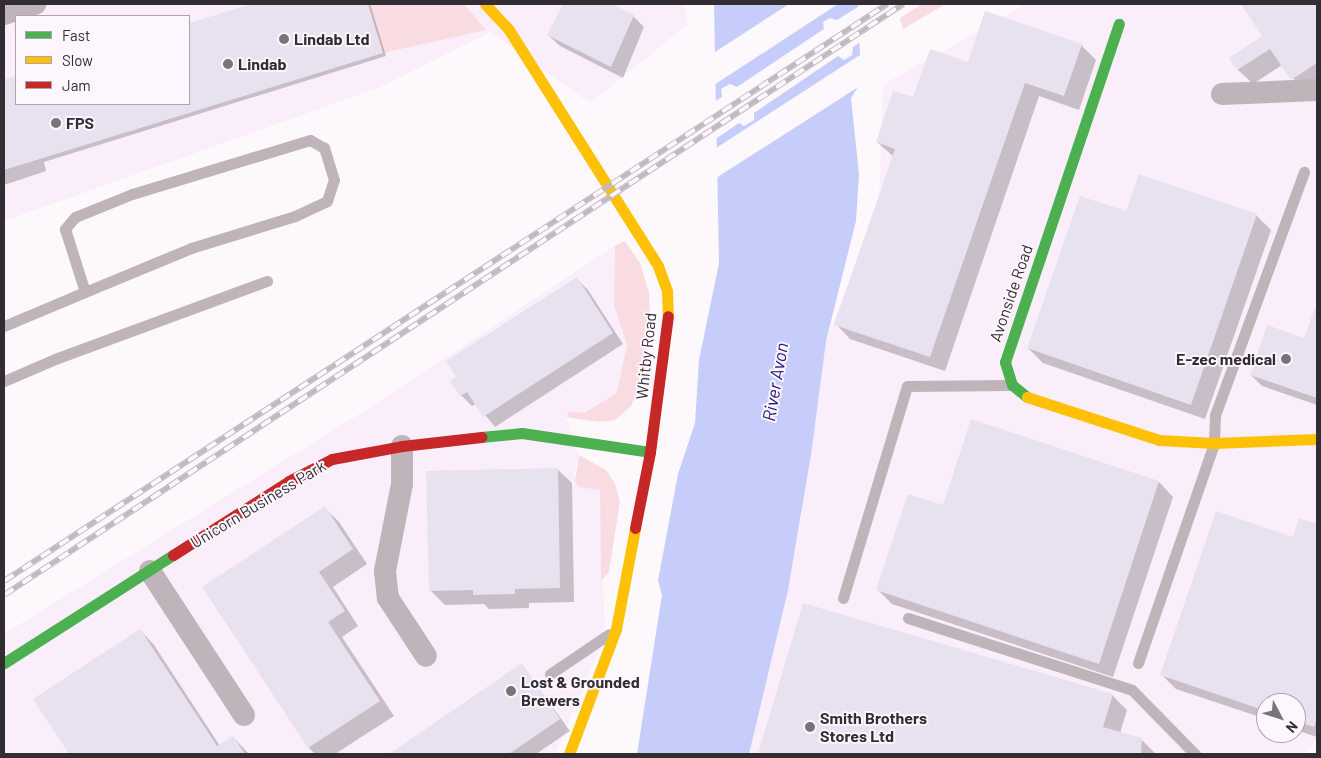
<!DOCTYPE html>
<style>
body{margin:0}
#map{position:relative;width:1321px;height:758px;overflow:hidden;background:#fcf8fc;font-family:Barlow,sans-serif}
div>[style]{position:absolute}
.built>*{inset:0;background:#f9eefa}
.green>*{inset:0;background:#f9dce2}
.water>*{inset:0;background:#c6cdfb}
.pier>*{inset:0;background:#fcf8fc}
.shadow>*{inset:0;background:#0003}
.building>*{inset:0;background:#e8e2f0}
.lane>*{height:11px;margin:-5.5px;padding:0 5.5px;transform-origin:5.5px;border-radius:5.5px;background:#c0b4bb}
.street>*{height:22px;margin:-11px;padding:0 11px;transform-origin:11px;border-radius:11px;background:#c0b4bb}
.fast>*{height:11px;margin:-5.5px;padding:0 5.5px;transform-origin:5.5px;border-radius:5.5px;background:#4caf50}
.slow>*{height:11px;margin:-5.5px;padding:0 5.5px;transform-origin:5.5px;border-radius:5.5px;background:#ffc107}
.jam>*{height:11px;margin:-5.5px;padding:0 5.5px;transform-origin:5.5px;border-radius:5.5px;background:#c62828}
.rail>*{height:5.5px;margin-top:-2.75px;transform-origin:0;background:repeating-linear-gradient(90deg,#fdf6fe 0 11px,#c0babf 0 22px);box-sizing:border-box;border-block:1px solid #c0babf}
.dots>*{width:14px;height:14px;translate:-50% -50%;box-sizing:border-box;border:2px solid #fdf6fe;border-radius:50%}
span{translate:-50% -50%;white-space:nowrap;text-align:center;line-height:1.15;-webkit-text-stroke:4px #fdf6fe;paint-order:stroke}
.poi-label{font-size:16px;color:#322d32;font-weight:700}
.left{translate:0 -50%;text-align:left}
.right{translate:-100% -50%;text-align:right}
.street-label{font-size:16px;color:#322d32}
.water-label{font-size:18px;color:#221a75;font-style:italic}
.frame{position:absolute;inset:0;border:5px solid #322d32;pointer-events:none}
.legend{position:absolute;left:15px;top:15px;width:175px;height:90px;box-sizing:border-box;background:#fdf6fe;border:1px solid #aca6ac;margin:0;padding:6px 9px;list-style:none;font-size:15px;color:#322d32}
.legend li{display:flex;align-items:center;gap:10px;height:25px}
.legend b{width:25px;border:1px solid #aca6ac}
.north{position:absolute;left:1256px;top:693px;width:50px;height:50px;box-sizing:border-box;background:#fdf6fe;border:1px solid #aca6ac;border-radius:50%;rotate:130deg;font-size:14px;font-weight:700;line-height:20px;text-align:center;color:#322d32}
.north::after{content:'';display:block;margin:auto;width:18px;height:22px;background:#797479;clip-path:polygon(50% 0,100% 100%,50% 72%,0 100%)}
</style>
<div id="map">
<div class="built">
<div style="clip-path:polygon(evenodd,4px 4px,684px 4px,688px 24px,590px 103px,490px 32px,380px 87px,4px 221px,4px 4px,16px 16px,189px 16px,189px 104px,16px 104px,16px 16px)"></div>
<div style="clip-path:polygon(evenodd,1026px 4px,1317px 4px,1317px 739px,1304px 754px,749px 754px,800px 525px,826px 341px,879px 204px,883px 85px,1026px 4px,1266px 703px,1296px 703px,1296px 733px,1266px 733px,1266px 703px)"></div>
<div style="clip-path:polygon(615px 246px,614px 305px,627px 344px,619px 392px,584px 413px,569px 411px,566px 417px,579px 455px,574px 474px,579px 487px,600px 489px,605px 636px,555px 754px,4px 754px,4px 634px,374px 405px)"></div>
</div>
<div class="green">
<div style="clip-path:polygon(368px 4px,464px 4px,486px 30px,383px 53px)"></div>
<div style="clip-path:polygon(922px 4px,946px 4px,903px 29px,900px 18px)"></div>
<div style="clip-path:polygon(625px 241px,640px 263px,649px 292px,650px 317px,637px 391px,631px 406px,615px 420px,599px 422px,566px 417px,569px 411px,584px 413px,617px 393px,627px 345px,614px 305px,615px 246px)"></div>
<div style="clip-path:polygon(579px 455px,606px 470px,615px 484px,620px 501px,609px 573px,601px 580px,600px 490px,579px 487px,575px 482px)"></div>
</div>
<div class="water">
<div style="clip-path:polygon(714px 4px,858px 4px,861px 82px,851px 98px,859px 174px,856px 221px,826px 341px,811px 455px,788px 590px,749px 754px,637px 754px,662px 595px,658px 581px,678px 474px,695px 423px,699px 360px,719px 263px)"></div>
</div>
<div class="pier">
<div style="clip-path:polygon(789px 4px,838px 4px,714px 85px,715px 52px)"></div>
<div style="clip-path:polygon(861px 5px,862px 41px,853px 47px,852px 55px,844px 60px,838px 56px,754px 113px,754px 120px,744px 126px,739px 123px,714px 140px,714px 102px,722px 97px,721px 89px,730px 84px,737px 87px,824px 29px,823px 22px,830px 18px,837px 20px)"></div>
<div style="clip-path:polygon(863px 53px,863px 84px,713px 180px,713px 150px)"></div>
</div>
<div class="shadow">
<div style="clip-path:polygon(256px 4px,370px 4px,386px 56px,44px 162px,46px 171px,4px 185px,4px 82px,16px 78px,16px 104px,189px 104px,189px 24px)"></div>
<div style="clip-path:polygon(564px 4px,586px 6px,609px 4px,633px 16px,644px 27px,623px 78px,560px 46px,548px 35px)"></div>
<div style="clip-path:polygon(1243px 4px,1317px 4px,1317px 87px,1307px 94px,1282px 65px,1253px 84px,1238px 70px,1231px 58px,1264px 36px)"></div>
<div style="clip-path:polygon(1081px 45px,1096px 60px,1079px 110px,1039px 96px,945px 371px,850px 339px,836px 324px,894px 157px,877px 142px,969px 63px)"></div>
<div style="clip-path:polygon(1127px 213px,1256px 215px,1271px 230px,1205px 419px,1043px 363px,1028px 348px)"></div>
<div style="clip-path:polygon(576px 278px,588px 290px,623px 344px,495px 427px,476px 404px,472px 406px,461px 395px)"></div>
<div style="clip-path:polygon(1317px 305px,1317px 405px,1262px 386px,1251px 375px,1305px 340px)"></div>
<div style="clip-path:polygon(972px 421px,1159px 482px,1173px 497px,1113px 677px,892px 604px,878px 590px,944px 507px)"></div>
<div style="clip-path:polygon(557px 469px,572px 483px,574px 602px,529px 603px,529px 608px,489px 609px,484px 604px,445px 605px,430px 590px)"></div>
<div style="clip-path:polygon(325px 508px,339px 522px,367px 564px,333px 587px,358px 626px,342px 637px,394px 716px,335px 754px,315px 754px,309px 748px,204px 588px)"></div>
<div style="clip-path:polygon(1300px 519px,1317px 525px,1317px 737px,1296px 730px,1296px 703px,1266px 703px,1266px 719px,1176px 689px,1161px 674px,1294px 539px)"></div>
<div style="clip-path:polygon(804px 604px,1112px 695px,1127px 710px,1120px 733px,1141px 739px,1156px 754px,759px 754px)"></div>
<div style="clip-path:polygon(140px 630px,154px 645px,220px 746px,233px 737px,249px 754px,71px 754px,35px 699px)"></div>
<div style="clip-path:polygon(522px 665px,570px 731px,536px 754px,391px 754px)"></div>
</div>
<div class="building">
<div style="clip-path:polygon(252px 4px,368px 4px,383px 53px,4px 170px,4px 80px,16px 76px,16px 104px,189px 104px,189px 23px)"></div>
<div style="clip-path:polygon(563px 4px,612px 4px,634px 15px,611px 67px,547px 35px)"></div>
<div style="clip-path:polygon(1241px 4px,1317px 4px,1317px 63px,1291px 80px,1270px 49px,1237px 70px,1229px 58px,1262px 36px)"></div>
<div style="clip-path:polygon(985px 11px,1082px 44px,1064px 96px,1025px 83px,930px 357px,834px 325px,895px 149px,876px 142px,893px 91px,913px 97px,930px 49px,968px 62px)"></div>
<div style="clip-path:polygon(1139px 174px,1257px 214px,1191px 405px,1027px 348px,1080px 196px,1126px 211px)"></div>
<div style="clip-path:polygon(577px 277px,613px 333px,483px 417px,467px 392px,460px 396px,450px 381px,456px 377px,446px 361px)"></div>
<div style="clip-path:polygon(1317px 302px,1317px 398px,1250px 375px,1267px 325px,1304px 338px)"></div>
<div style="clip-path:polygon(971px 419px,1159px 481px,1099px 664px,876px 590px,908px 494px,943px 505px)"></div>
<div style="clip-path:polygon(558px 468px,560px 588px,515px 589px,515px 594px,473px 595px,473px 590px,429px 591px,426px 471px)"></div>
<div style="clip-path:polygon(325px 506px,353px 549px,319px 572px,345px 611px,328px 622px,380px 701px,308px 748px,202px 587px)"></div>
<div style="clip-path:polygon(1216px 511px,1293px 537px,1299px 518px,1317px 524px,1317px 718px,1314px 727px,1296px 721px,1296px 703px,1266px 703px,1266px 711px,1160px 675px)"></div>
<div style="clip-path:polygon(803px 603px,1113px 694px,1103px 727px,1142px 738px,1141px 754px,758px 754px)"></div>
<div style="clip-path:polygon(140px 629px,217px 746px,233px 736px,245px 754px,69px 754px,33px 699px)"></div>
<div style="clip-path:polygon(522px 663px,560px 719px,509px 754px,389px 754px)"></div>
</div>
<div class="lane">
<div style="left:4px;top:326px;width:88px;rotate:-22.8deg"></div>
<div style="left:85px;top:292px;width:115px;rotate:-22.5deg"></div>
<div style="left:191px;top:248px;width:109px;rotate:-17.1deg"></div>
<div style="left:295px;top:216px;width:35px;rotate:-25deg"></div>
<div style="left:327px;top:201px;width:22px;rotate:-72deg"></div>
<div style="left:334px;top:180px;width:34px;rotate:-107deg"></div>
<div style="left:324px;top:148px;width:16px;rotate:-150deg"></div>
<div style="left:310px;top:140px;width:186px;rotate:163.1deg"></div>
<div style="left:132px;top:194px;width:61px;rotate:158deg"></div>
<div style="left:75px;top:217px;width:16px;rotate:130deg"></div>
<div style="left:65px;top:229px;width:66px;rotate:72.4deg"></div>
<div style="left:4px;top:381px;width:56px;rotate:-23.3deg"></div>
<div style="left:55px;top:359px;width:226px;rotate:-20.2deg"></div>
<div style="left:843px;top:598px;width:221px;rotate:-73.2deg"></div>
<div style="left:907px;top:386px;width:105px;rotate:-0.5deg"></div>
<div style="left:908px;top:618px;width:235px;rotate:17.8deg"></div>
<div style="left:1132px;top:690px;width:90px;rotate:45.5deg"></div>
<div style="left:1138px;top:663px;width:233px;rotate:-70.9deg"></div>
<div style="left:1214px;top:443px;width:28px;rotate:-88deg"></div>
<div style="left:1215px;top:415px;width:259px;rotate:-69.9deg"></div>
<div style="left:550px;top:674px;width:71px;rotate:-34.1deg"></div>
</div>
<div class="street">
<div style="left:4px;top:14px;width:33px;rotate:-18deg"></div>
<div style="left:1222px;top:94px;width:95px;rotate:-2.4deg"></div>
<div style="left:402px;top:446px;width:38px;rotate:90deg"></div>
<div style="left:402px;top:484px;width:89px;rotate:101.1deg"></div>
<div style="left:385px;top:571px;width:27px;rotate:84deg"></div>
<div style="left:388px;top:598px;width:69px;rotate:56.8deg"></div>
<div style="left:150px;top:571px;width:172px;rotate:56.9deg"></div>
</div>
<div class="fast">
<div style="left:1027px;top:397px;width:19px;rotate:-141deg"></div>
<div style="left:1012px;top:385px;width:24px;rotate:-107deg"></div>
<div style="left:1005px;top:362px;width:357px;rotate:-71.4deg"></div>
<div style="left:481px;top:437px;width:41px;rotate:-5.6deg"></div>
<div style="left:522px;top:433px;width:129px;rotate:8.4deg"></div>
<div style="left:4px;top:663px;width:201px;rotate:-32.6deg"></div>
</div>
<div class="slow">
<div style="left:485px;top:4px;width:35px;rotate:47deg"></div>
<div style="left:509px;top:30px;width:279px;rotate:57.7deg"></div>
<div style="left:658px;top:266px;width:27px;rotate:70deg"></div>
<div style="left:667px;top:291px;width:25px;rotate:88deg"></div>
<div style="left:1027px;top:397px;width:139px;rotate:18deg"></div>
<div style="left:1159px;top:440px;width:55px;rotate:3.1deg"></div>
<div style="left:1214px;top:443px;width:103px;rotate:-2.2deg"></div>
<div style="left:569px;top:754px;width:134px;rotate:-69.4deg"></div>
<div style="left:616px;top:629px;width:103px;rotate:-79.3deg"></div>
</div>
<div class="jam">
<div style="left:635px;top:528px;width:77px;rotate:-78.8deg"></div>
<div style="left:650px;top:452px;width:137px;rotate:-82.5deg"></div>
<div style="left:173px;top:555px;width:138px;rotate:-32.5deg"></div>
<div style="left:289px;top:481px;width:48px;rotate:-27.1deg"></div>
<div style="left:332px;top:459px;width:71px;rotate:-10.5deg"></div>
<div style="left:402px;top:446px;width:80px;rotate:-6.5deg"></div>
</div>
<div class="rail">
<div style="left:4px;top:581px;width:1055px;rotate:-33.16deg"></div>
<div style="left:4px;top:595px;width:1076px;rotate:-33.32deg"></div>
</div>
<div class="dots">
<div style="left:284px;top:39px;background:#797479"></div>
<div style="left:228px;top:64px;background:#797479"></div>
<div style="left:56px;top:123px;background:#797479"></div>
<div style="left:1286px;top:359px;background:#797479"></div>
<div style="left:511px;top:691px;background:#797479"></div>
<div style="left:810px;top:727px;background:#797479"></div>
</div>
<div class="poi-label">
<span class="left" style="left:294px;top:39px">Lindab Ltd</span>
<span class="left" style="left:238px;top:64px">Lindab</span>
<span class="left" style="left:66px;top:123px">FPS</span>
<span class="right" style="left:1276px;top:359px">E-zec medical</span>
<span class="left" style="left:521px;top:691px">Lost &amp; Grounded<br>Brewers</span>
<span class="left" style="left:820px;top:727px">Smith Brothers<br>Stores Ltd</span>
</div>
<div class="street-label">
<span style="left:1011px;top:293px;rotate:-71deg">Avonside Road</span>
<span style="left:646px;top:356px;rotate:-84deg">Whitby Road</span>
<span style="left:258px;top:504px;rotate:-31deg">Unicorn Business Park</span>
</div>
<div class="water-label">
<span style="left:775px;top:382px;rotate:-80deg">River Avon</span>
</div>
<div class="frame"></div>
<ul class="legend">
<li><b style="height:6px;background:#4caf50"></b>Fast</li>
<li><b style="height:6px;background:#ffc107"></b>Slow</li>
<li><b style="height:6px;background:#c62828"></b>Jam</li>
</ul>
<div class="north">N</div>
</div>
